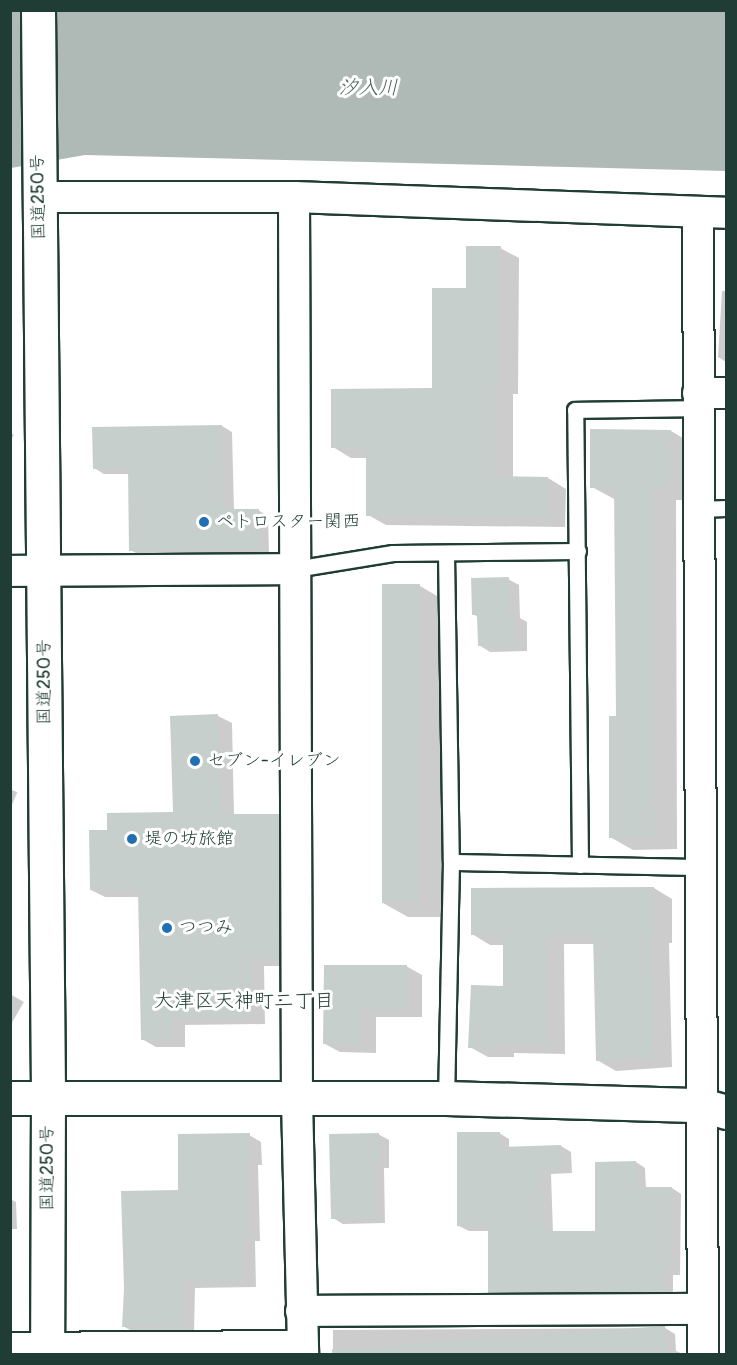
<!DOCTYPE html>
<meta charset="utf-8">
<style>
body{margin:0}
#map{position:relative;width:737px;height:1365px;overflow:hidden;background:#fff;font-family:Pangolin,"Klee One",sans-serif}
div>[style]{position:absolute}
.water>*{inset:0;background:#afbab7}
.shadow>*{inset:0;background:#0003;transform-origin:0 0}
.building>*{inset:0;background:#c7cfcc;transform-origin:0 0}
.roads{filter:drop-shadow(2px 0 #1f3d34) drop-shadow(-2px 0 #1f3d34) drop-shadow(0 2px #1f3d34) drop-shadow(0 -2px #1f3d34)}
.lane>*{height:15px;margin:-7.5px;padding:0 7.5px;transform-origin:7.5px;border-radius:7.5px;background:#fff}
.street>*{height:30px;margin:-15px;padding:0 15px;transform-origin:15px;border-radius:15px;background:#fff}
.secondary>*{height:33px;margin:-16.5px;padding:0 16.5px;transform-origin:16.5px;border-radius:16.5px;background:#fff}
.highway>*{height:33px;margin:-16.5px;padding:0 16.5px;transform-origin:16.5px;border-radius:16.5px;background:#fff}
.dots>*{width:16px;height:16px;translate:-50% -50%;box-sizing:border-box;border:3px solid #fff;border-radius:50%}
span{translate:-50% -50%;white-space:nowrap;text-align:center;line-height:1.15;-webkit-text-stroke:6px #fff;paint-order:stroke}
.street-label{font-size:18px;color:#1f3d34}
.poi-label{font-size:18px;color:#1f3d34}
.left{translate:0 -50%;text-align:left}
.water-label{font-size:20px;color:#4a625b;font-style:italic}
.neighbourhood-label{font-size:20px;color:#1f3d34}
.frame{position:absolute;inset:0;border:12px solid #1f3d34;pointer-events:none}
</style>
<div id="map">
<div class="water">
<div style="clip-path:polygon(11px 11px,726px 11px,726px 171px,85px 155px,11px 168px)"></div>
</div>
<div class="shadow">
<div style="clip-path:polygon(500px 248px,519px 258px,518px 394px,513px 394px,513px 478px,548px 478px,566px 489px,565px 527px,386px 525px,368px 515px,368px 458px,351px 458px,333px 447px,433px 390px,467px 289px)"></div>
<div style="clip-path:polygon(722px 291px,726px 291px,726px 362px,718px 357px)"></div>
<div style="clip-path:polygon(222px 426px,232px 432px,234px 510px,258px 510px,268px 516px,269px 554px,140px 555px,130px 550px,130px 474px,104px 474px,94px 468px,93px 428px)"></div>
<div style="clip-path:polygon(671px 431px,693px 444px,692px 500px,676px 500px,677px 849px,633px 850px,610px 837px,617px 717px,616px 500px,592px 487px)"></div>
<div style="left:10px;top:432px;width:5px;height:63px;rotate:37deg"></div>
<div style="clip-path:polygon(725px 562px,726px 562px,726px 610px)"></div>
<div style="clip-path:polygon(508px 579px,519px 585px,520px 618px,527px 622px,527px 651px,490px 652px,479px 645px,478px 617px,473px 614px)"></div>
<div style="clip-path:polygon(420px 586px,444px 600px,444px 917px,408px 917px,383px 903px)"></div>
<div style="clip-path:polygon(218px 716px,232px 723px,234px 815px,278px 815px,292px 823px,289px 966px,264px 966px,265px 1024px,185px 1025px,185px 1047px,156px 1047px,142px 1039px,140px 897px,105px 897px,91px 890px,108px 831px,174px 814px)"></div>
<div style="left:10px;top:789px;width:8px;height:30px;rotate:23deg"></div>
<div style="clip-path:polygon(654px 888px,672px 899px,672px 943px,669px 943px,672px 1067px,616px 1071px,597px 1060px,595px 944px,564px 944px,565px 1054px,514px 1053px,514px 1057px,488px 1057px,470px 1047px,504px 987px,504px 945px,490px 945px,472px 934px)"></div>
<div style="clip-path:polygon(325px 966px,406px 966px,422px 975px,422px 1017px,376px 1017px,376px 1053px,340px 1052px,325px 1044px)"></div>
<div style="left:10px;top:994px;width:16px;height:62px;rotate:30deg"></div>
<div style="clip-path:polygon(499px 1133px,509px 1139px,509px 1148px,561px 1146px,571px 1152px,572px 1173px,551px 1174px,553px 1233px,597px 1233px,636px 1162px,645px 1168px,646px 1189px,672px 1188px,681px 1194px,680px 1275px,673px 1275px,673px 1297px,499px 1298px,489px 1292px,489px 1231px,469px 1231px,459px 1226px)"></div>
<div style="clip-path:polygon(378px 1134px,389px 1140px,389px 1168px,384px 1168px,385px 1223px,343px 1224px,333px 1218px)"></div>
<div style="clip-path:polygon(249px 1135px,261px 1142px,262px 1165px,258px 1165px,260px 1241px,255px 1241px,256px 1287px,195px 1288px,194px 1333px,135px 1333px,123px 1326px)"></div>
<div style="clip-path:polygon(10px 1199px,16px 1202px,17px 1229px,10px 1229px)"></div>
<div style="clip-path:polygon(665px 1328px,675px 1334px,676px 1351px,683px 1354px,333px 1354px,333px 1330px)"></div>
</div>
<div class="building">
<div style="clip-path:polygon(466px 246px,501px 246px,501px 384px,495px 384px,495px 476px,548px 477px,548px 517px,366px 516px,366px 448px,331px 448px,331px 389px,432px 388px,432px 288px,466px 288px)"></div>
<div style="clip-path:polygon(222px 425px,224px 509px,259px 509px,259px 549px,129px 551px,128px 468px,93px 469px,92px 427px)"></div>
<div style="clip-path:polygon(590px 429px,671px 430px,670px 489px,654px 488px,655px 837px,609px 838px,609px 716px,616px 716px,614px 488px,590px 488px)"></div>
<div style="clip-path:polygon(509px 577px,510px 614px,517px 614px,517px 646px,478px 646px,477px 615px,472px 615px,471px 578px)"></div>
<div style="left:420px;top:584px;width:319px;height:38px;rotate:90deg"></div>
<div style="clip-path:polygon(218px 714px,221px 814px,279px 814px,276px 959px,251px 959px,252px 1017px,172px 1018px,172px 1040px,141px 1040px,138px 890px,90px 890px,89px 830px,107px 830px,107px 813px,173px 812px,170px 716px)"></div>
<div style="clip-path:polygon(654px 887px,654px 933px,651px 933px,654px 1057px,596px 1061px,593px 934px,546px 934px,548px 1044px,497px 1044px,496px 1048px,468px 1048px,471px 985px,503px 986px,503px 935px,471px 935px,471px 888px)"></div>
<div style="clip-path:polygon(324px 965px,407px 965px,407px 1009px,361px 1009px,361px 1044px,323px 1044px)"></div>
<div style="clip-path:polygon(457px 1132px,500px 1132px,500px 1147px,561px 1145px,562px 1169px,542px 1169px,544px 1231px,595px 1231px,595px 1162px,636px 1161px,637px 1187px,672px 1187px,671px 1270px,664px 1270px,664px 1292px,488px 1293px,488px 1226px,457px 1226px)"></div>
<div style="clip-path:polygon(250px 1133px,250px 1159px,247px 1159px,248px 1235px,244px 1235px,244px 1281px,183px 1281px,182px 1327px,122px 1327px,124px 1288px,121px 1191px,178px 1190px,178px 1134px)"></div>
<div style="clip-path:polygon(379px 1133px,379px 1163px,374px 1163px,375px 1218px,331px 1219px,329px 1134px)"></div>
<div style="left:665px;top:1326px;width:28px;height:334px;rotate:86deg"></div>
</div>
<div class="roads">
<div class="lane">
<div style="left:698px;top:509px;width:28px;rotate:-2deg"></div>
<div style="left:446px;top:554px;width:308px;rotate:89.1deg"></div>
<div style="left:451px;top:862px;width:236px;rotate:91.2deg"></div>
<div style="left:295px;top:569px;width:99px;rotate:-9.3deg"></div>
<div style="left:393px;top:553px;width:185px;rotate:-0.6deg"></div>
<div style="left:451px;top:862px;width:248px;rotate:1.2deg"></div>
<div style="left:580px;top:865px;width:455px;rotate:-90.6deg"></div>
<div style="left:575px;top:410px;width:123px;rotate:-0.9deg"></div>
</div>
<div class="street">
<div style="left:39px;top:197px;width:255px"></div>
<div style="left:294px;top:197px;width:432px;rotate:2.1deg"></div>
<div style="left:294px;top:197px;width:903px;rotate:89.81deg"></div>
<div style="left:297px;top:1100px;width:254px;rotate:88.6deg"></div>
<div style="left:698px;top:213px;width:1141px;rotate:89.75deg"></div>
<div style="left:698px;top:393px;width:28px"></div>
<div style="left:10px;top:571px;width:285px;rotate:-0.4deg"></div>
<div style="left:301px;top:1311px;width:402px;rotate:-0.3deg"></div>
<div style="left:10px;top:1348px;width:292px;rotate:-0.4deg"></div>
</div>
<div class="secondary">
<div style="left:10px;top:1098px;width:436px"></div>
<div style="left:446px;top:1098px;width:256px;rotate:1.6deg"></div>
<div style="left:702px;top:1105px;width:25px;rotate:16deg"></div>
</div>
<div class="highway">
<div style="left:38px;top:10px;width:1088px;rotate:89.47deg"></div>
<div style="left:48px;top:1098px;width:256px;rotate:90.2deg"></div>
</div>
</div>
<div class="dots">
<div style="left:204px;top:522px;background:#1f6fb2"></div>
<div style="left:195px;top:761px;background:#1f6fb2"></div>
<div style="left:132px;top:839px;background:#1f6fb2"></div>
<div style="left:167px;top:928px;background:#1f6fb2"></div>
</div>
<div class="street-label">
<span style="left:39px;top:197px;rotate:-91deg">国道250号</span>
<span style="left:45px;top:682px;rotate:-90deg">国道250号</span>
<span style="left:48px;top:1168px;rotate:-90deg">国道250号</span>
</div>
<div class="poi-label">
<span class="left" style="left:216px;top:522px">ペトロスター関西</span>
<span class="left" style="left:207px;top:761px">セブン-イレブン</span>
<span class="left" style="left:144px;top:839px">堤の坊旅館</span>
<span class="left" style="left:179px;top:928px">つつみ</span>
</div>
<div class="water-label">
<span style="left:368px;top:87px">汐入川</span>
</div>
<div class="neighbourhood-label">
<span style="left:244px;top:1000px">大津区天神町二丁目</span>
</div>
<div class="frame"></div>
</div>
